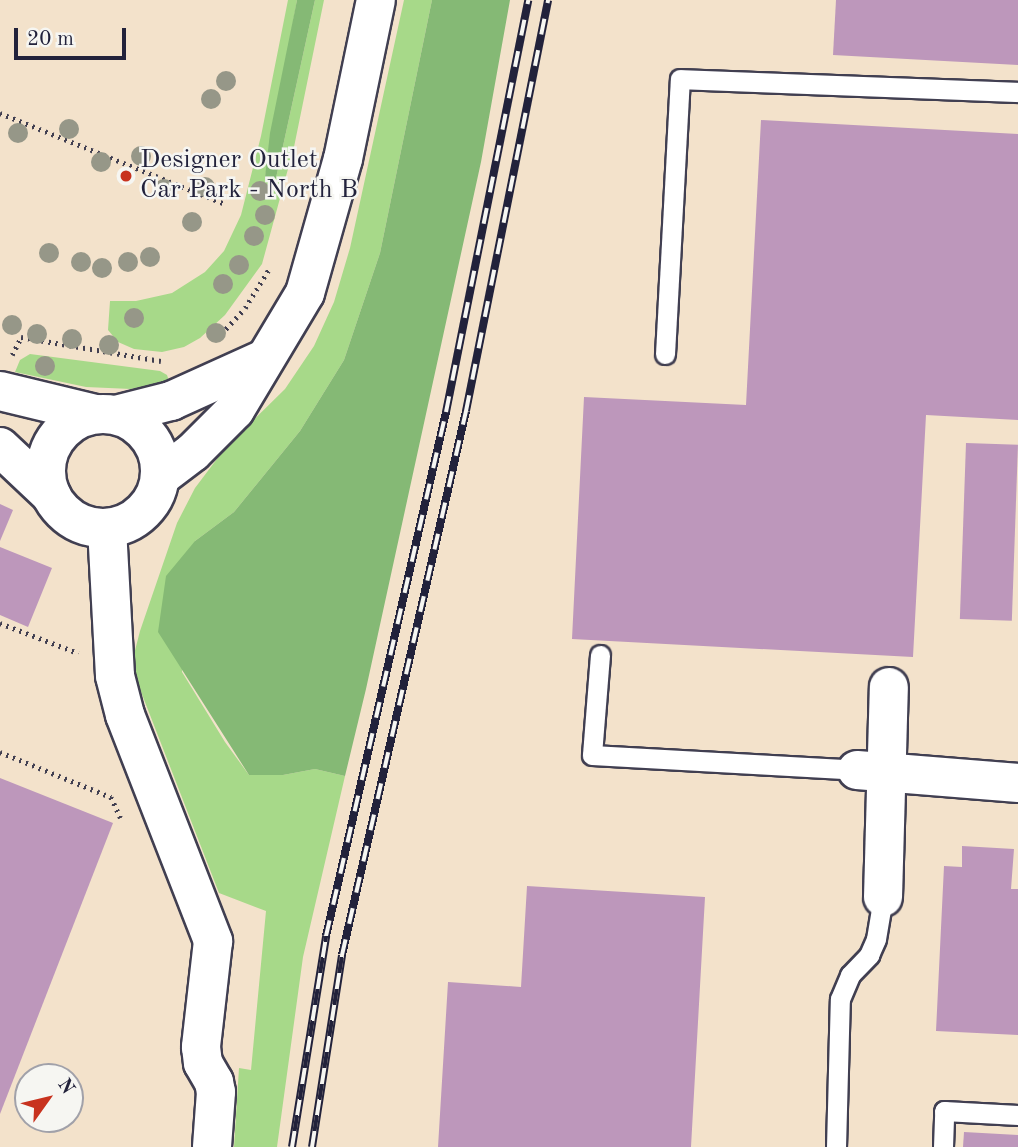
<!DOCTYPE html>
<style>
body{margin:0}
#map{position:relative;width:1018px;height:1147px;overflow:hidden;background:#f3e2cb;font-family:"Old Standard TT",serif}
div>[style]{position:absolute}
.green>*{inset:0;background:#a7d989}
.forest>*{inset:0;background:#85b975}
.building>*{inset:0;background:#bd97bb;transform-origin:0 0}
.path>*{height:4.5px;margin-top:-2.25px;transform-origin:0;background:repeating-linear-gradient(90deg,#413f51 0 2px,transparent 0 7px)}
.roads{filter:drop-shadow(2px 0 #413f51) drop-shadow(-2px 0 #413f51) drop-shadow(0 2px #413f51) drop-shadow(0 -2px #413f51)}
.lane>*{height:19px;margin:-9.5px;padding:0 9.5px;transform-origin:9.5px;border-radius:9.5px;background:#fff}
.street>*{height:38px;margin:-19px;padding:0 19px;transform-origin:19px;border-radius:19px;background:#fff}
.secondary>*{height:38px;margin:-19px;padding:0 19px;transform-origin:19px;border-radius:19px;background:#fff}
.secondary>.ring{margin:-19px;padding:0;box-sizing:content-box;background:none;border:38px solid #fff;border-radius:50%}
.rail>*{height:8px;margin-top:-4px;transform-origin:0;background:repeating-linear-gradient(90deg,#f6f6f2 0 16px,#22223b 0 32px);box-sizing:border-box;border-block:2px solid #22223b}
.trees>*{width:20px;height:20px;margin:-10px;border-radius:50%;background:#969788}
.dots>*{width:19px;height:19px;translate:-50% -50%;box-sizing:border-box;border:4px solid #f6f6f2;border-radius:50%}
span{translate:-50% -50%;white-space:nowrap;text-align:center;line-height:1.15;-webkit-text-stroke:5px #f6f6f2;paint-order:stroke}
.poi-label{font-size:26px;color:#22223b}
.left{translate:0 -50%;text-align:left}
.north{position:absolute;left:14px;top:1063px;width:70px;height:70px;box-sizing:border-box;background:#f6f6f2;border:2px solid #a1a1a9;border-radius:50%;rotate:56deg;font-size:19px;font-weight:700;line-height:28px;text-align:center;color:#22223b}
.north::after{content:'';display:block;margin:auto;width:24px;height:32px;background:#c8321e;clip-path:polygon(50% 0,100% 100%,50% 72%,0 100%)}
.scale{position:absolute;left:14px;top:28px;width:112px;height:32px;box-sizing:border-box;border:4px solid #22223b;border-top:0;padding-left:9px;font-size:21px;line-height:24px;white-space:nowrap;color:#22223b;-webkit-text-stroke:5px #f6f6f2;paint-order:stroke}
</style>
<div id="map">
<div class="green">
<div style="clip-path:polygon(288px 0,297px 0,265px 177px,276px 178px,315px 0,324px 0,294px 147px,262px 264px,225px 315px,200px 338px,184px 347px,162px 352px,134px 349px,118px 342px,108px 330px,110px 301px,136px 301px,172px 293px,205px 272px,224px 251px,241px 215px,261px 136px)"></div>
<div style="clip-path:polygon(404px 0,432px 0,380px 253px,344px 360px,300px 431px,234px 512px,195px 541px,182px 672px,225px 742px,249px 775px,283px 775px,315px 769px,345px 776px,303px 957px,277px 1147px,234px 1147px,239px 1068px,251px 1070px,266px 911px,219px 893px,131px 666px,140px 631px,177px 523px,195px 488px,226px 447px,285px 389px,314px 346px,334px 302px,350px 248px)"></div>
<div style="clip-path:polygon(30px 354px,160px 371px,167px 375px,169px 381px,131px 389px,86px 387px,15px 372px,20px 360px)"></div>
</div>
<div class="forest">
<div style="clip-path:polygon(297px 0,315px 0,276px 178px,270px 181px,265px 177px,270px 133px)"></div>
<div style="clip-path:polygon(432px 0,510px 0,481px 162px,366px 689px,345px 776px,315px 769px,283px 775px,249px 775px,158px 632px,166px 576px,195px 541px,234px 512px,300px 431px,344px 360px,380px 253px)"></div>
</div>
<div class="building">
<div style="clip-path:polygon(836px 0,1018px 0,1018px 65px,833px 55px)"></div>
<div style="clip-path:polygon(761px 120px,1018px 134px,1018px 420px,926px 415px,913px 657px,572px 639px,584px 397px,746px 405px)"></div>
<div style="left:966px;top:443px;width:52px;height:176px;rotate:2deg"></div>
<div style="clip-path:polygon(0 504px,13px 510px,0 541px)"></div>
<div style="clip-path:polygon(0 547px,52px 568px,28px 627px,0 615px)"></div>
<div style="clip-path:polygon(0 778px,113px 823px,0 1114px)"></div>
<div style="clip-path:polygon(962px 846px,1014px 849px,1011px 889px,1018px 889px,1018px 1035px,936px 1031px,944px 866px,962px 867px)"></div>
<div style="clip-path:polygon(527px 886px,705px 897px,691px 1147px,438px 1147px,448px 982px,521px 987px)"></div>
<div style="clip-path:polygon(964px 1132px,1018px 1135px,1018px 1147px,963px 1147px)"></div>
</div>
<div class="path">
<div style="left:0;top:113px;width:243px;rotate:22deg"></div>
<div style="left:221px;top:334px;width:35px;rotate:-47deg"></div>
<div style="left:245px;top:308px;width:46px;rotate:-58.4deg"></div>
<div style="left:12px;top:355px;width:20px;rotate:-63deg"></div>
<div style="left:21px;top:337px;width:142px;rotate:9.7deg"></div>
<div style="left:0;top:623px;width:84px;rotate:21deg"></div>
<div style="left:0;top:752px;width:120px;rotate:22.1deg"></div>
<div style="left:111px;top:797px;width:23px;rotate:65deg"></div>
</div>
<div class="roads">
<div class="lane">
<div style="left:665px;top:354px;width:275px;rotate:-86.9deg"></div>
<div style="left:680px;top:79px;width:338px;rotate:2.2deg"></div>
<div style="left:600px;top:655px;width:100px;rotate:94.6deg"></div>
<div style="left:592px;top:755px;width:265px;rotate:3.2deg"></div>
<div style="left:836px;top:1147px;width:148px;rotate:-88.5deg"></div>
<div style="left:840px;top:999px;width:26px;rotate:-67deg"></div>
<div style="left:850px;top:975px;width:28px;rotate:-46deg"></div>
<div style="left:869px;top:955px;width:17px;rotate:-66deg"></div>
<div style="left:876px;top:939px;width:43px;rotate:-80.5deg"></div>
<div style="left:943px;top:1147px;width:36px;rotate:-88deg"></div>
<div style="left:944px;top:1111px;width:74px;rotate:3.1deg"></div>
</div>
<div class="street">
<div style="left:107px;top:528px;width:148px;rotate:86.9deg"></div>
<div style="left:115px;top:676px;width:40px;rotate:75.6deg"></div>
<div style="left:125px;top:715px;width:243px;rotate:68.7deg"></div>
<div style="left:213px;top:941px;width:107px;rotate:96.5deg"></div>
<div style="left:201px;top:1047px;width:16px;rotate:83deg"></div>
<div style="left:203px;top:1063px;width:22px;rotate:60deg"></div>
<div style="left:214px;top:1082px;width:10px;rotate:79deg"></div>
<div style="left:216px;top:1092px;width:55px;rotate:94.2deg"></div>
<div style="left:857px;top:770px;width:162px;rotate:4.6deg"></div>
<div style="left:883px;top:897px;width:210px;rotate:-88.4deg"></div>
</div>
<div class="secondary">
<div style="left:0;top:391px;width:98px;rotate:13.6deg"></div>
<div class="ring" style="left:46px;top:414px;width:76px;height:76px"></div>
<div style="left:116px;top:415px;width:57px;rotate:-14.3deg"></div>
<div style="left:171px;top:401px;width:102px;rotate:-24.3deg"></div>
<div style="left:0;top:447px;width:71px;rotate:43.3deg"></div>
<div style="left:160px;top:477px;width:41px;rotate:-37.1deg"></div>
<div style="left:193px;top:452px;width:59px;rotate:-45deg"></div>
<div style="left:235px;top:410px;width:136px;rotate:-59.1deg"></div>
<div style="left:305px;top:293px;width:139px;rotate:-74.2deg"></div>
<div style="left:343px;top:159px;width:162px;rotate:-78.3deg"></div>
</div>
</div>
<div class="rail">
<div style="left:292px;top:1147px;width:214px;rotate:-80.8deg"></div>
<div style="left:326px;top:936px;width:538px;rotate:-77.1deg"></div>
<div style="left:446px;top:412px;width:420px;rotate:-78.7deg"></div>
<div style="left:312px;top:1147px;width:194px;rotate:-81.1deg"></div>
<div style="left:342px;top:955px;width:558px;rotate:-77.16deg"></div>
<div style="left:466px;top:411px;width:419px;rotate:-78.7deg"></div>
</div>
<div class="trees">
<div style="left:226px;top:81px"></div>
<div style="left:211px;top:99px"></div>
<div style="left:69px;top:129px"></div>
<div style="left:18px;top:133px"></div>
<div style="left:141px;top:156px"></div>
<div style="left:101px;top:162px"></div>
<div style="left:205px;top:187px"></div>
<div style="left:164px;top:189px"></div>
<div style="left:260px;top:191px"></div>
<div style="left:265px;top:215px"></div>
<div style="left:192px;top:222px"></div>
<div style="left:254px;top:236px"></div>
<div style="left:49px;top:253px"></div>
<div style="left:150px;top:257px"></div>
<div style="left:81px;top:262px"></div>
<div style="left:128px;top:262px"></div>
<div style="left:239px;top:265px"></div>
<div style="left:102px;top:268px"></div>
<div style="left:223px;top:284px"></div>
<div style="left:134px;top:318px"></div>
<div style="left:12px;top:325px"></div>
<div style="left:216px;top:333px"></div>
<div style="left:37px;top:334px"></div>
<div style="left:72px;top:339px"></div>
<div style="left:109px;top:345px"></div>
<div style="left:45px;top:366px"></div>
</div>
<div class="dots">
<div style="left:126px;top:176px;background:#c8321e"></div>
</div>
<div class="poi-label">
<span class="left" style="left:140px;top:176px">Designer Outlet<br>Car Park - North B</span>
</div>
<div class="north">N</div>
<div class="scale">20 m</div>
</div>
